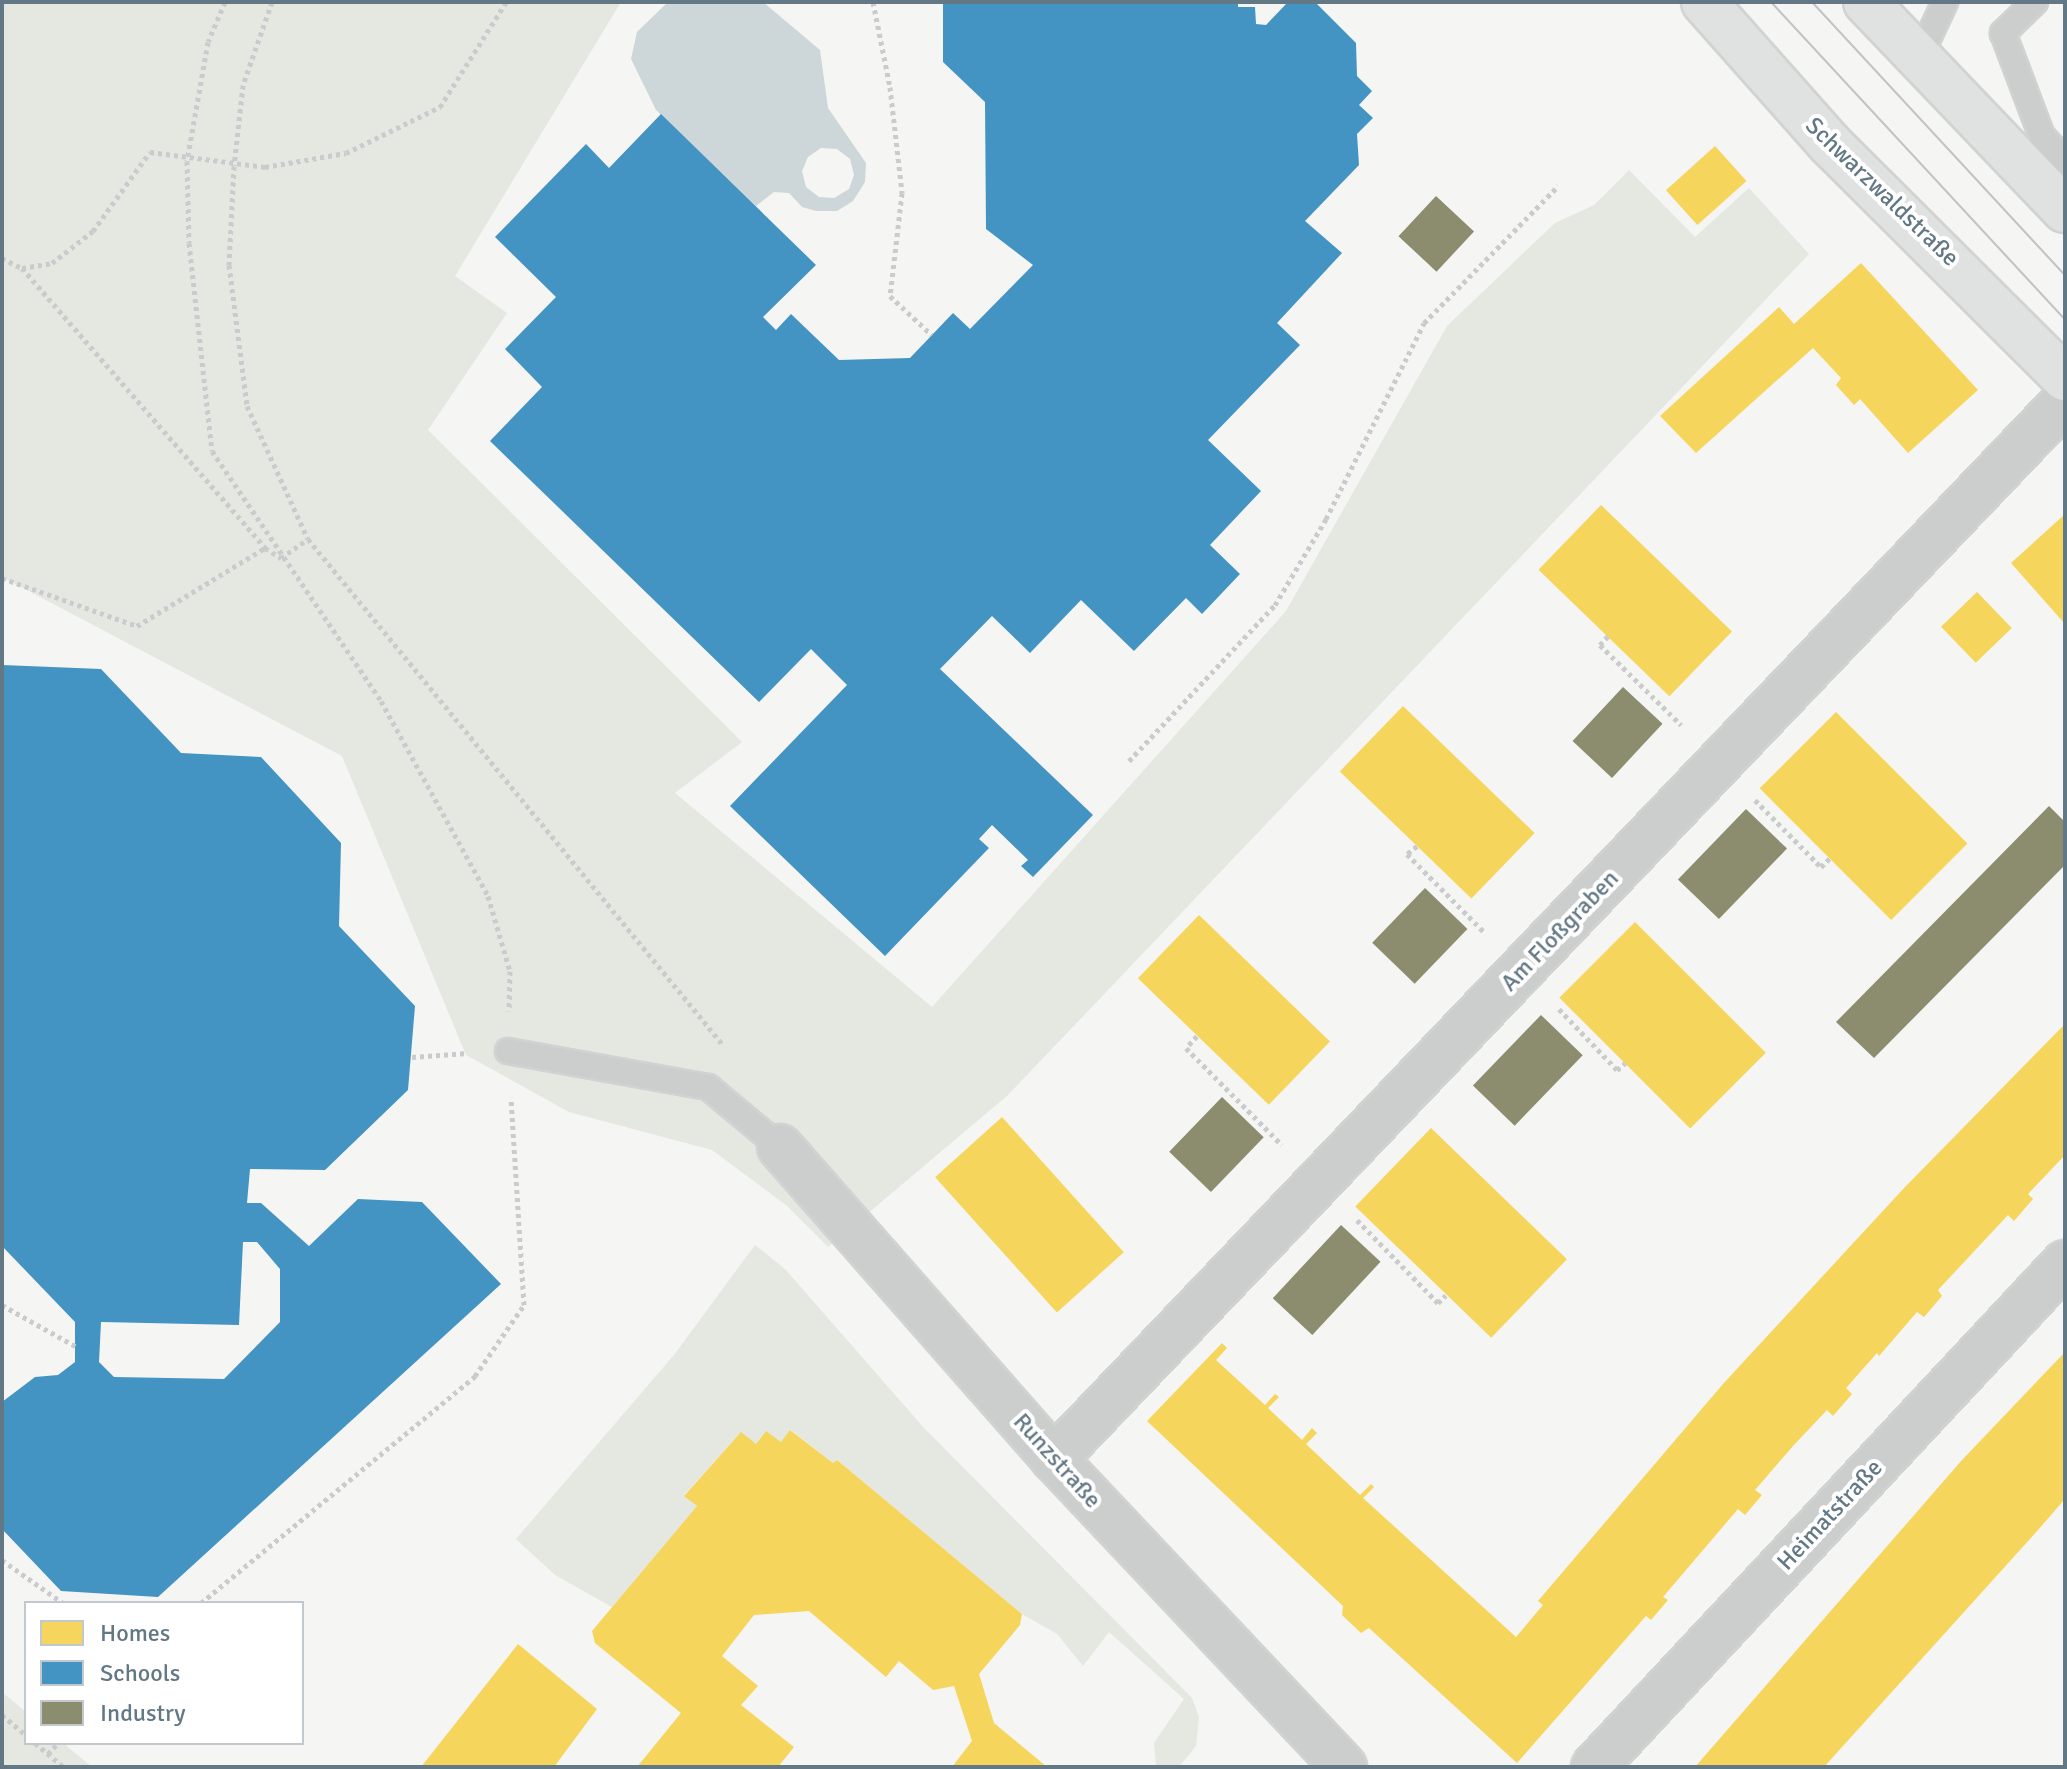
<!DOCTYPE html>
<meta charset="utf-8">
<style>
body{margin:0}
#map{position:relative;width:2067px;height:1769px;overflow:hidden;background:#f5f5f3;font-family:Signika,sans-serif}
div>[style]{position:absolute}
.green>*{inset:0;background:#e4e8e1}
.water>*{inset:0;background:#cdd6d8}
.homes>*{inset:0;background:#f6d55c;transform-origin:0 0}
.schools>*{inset:0;background:#4393c3}
.industry>*{inset:0;background:#8c8c6e;transform-origin:0 0}
.path>*{height:5px;margin-top:-2.5px;transform-origin:0;background:repeating-linear-gradient(90deg,#cacbcc 0 4px,transparent 0 8px)}
.roads{filter:drop-shadow(2px 0 #d1d3d3) drop-shadow(-2px 0 #d1d3d3) drop-shadow(0 2px #d1d3d3) drop-shadow(0 -2px #d1d3d3)}
.lane>*{height:24px;margin:-12px;padding:0 12px;transform-origin:12px;border-radius:12px;background:#cccece}
.street>*{height:44px;margin:-22px;padding:0 22px;transform-origin:22px;border-radius:22px;background:#cccece}
.secondary>*{height:44px;margin:-22px;padding:0 22px;transform-origin:22px;border-radius:22px;background:#e0e1e1}
.tram>*{height:2px;margin:-1px;padding:0 1px;transform-origin:1px;border-radius:1px;background:#c1c4c4}
span{translate:-50% -50%;white-space:nowrap;text-align:center;line-height:1.15;-webkit-text-stroke:8px #fff;paint-order:stroke}
.street-label{font-size:24px;color:#637885}
.frame{position:absolute;inset:0;border:4px solid #637885;pointer-events:none}
.legend{position:absolute;left:24px;top:1601px;width:280px;height:144px;box-sizing:border-box;background:#fff;border:2px solid #c1c9ce;margin:0;padding:10px 14px;list-style:none;font-size:24px;color:#637885}
.legend li{display:flex;align-items:center;gap:16px;height:40px}
.legend b{width:40px;border:2px solid #c1c9ce}
</style>
<div id="map">
<div class="green">
<div style="clip-path:polygon(2px 2px,621px 2px,455px 276px,507px 313px,428px 430px,742px 742px,675px 793px,932px 1007px,1286px 611px,1447px 326px,1555px 223px,1594px 205px,1629px 170px,1695px 237px,1749px 188px,1809px 254px,1008px 1095px,828px 1247px,786px 1205px,712px 1150px,569px 1112px,466px 1055px,342px 756px,2px 577px)"></div>
<div style="clip-path:polygon(755px 1245px,785px 1269px,924px 1428px,1192px 1698px,1199px 1717px,1196px 1746px,1179px 1767px,1156px 1767px,1154px 1743px,1184px 1699px,1109px 1632px,1083px 1666px,1057px 1634px,1022px 1614px,837px 1460px,833px 1463px,791px 1430px,781px 1442px,765px 1432px,756px 1444px,740px 1433px,684px 1495px,697px 1506px,612px 1607px,555px 1575px,516px 1539px,674px 1355px)"></div>
<div style="clip-path:polygon(2px 1692px,26px 1712px,26px 1743px,63px 1743px,92px 1767px,2px 1767px)"></div>
</div>
<div class="water">
<div style="clip-path:polygon(evenodd,668px 2px,763px 2px,820px 50px,828px 108px,866px 163px,865px 182px,853px 201px,837px 211px,816px 211px,802px 207px,789px 193px,774px 192px,756px 206px,656px 110px,631px 59px,637px 32px,668px 2px,821px 148px,837px 149px,850px 159px,854px 175px,849px 189px,834px 198px,819px 197px,806px 187px,802px 171px,808px 157px,821px 148px)"></div>
</div>
<div class="homes">
<div style="left:1715px;top:146px;width:47px;height:66px;rotate:48deg"></div>
<div style="clip-path:polygon(1861px 263px,1978px 390px,1908px 453px,1860px 399px,1854px 405px,1836px 385px,1841px 378px,1813px 348px,1696px 453px,1660px 416px,1779px 307px,1794px 324px)"></div>
<div style="left:1601px;top:505px;width:182px;height:90px;rotate:44deg"></div>
<div style="clip-path:polygon(2065px 514px,2065px 624px,2011px 563px)"></div>
<div style="left:1977px;top:592px;width:50px;height:50px;rotate:46deg"></div>
<div style="left:1403px;top:706px;width:183px;height:91px;rotate:44deg"></div>
<div style="left:1836px;top:712px;width:186px;height:108px;rotate:45deg"></div>
<div style="left:1199px;top:915px;width:182px;height:88px;rotate:44deg"></div>
<div style="left:1635px;top:922px;width:185px;height:107px;rotate:45deg"></div>
<div style="clip-path:polygon(2065px 1024px,2065px 1155px,2028px 1194px,2033px 1199px,2014px 1221px,2008px 1215px,1938px 1290px,1942px 1296px,1924px 1317px,1917px 1312px,1879px 1356px,1877px 1353px,1846px 1388px,1852px 1394px,1833px 1416px,1827px 1410px,1793px 1446px,1755px 1490px,1762px 1495px,1745px 1515px,1738px 1509px,1663px 1597px,1668px 1600px,1651px 1620px,1646px 1616px,1517px 1763px,1369px 1628px,1361px 1633px,1342px 1615px,1343px 1606px,1147px 1421px,1222px 1343px,1227px 1348px,1216px 1360px,1265px 1405px,1275px 1394px,1279px 1397px,1268px 1408px,1302px 1440px,1312px 1428px,1317px 1433px,1306px 1444px,1360px 1495px,1371px 1484px,1374px 1487px,1363px 1498px,1516px 1637px,1543px 1605px,1538px 1601px,1723px 1384px,1905px 1187px)"></div>
<div style="left:1002px;top:1117px;width:182px;height:90px;rotate:48deg"></div>
<div style="left:1431px;top:1128px;width:189px;height:109px;rotate:44deg"></div>
<div style="clip-path:polygon(2065px 1352px,2065px 1499px,2038px 1530px,1824px 1767px,1695px 1767px,1962px 1460px)"></div>
<div style="clip-path:polygon(790px 1430px,833px 1463px,837px 1460px,1022px 1614px,1020px 1625px,979px 1674px,994px 1723px,1047px 1767px,952px 1767px,972px 1741px,954px 1686px,933px 1690px,899px 1661px,886px 1677px,809px 1611px,754px 1615px,722px 1656px,758px 1686px,741px 1705px,794px 1747px,778px 1767px,637px 1767px,681px 1713px,595px 1643px,592px 1631px,697px 1506px,684px 1496px,741px 1432px,756px 1444px,766px 1431px,781px 1442px)"></div>
<div style="clip-path:polygon(518px 1644px,597px 1709px,554px 1767px,421px 1767px)"></div>
</div>
<div class="schools">
<div style="clip-path:polygon(943px 2px,1238px 2px,1238px 7px,1255px 7px,1256px 24px,1266px 25px,1288px 2px,1315px 2px,1356px 43px,1357px 76px,1372px 91px,1359px 105px,1373px 118px,1357px 134px,1359px 165px,1305px 221px,1342px 253px,1277px 323px,1300px 345px,1208px 440px,1261px 491px,1210px 545px,1240px 574px,1202px 614px,1186px 598px,1134px 651px,1081px 600px,1030px 653px,992px 616px,940px 669px,1093px 815px,1033px 877px,1021px 866px,1028px 860px,992px 825px,979px 839px,989px 848px,885px 956px,730px 806px,847px 685px,811px 649px,759px 702px,490px 441px,542px 387px,505px 349px,556px 297px,495px 237px,586px 144px,609px 168px,661px 114px,816px 265px,763px 317px,776px 330px,791px 314px,839px 360px,910px 358px,953px 313px,970px 329px,1033px 265px,986px 229px,985px 102px,943px 62px)"></div>
<div style="clip-path:polygon(evenodd,2px 665px,101px 669px,181px 753px,261px 757px,341px 843px,339px 926px,415px 1006px,408px 1090px,325px 1170px,250px 1169px,247px 1203px,261px 1203px,309px 1246px,358px 1199px,422px 1202px,501px 1284px,158px 1597px,61px 1591px,2px 1529px,2px 1402px,35px 1377px,58px 1375px,75px 1362px,75px 1322px,2px 1246px,2px 665px,243px 1242px,257px 1242px,280px 1269px,280px 1322px,224px 1379px,114px 1377px,99px 1362px,101px 1322px,239px 1325px,243px 1242px)"></div>
</div>
<div class="industry">
<div style="left:1436px;top:196px;width:52px;height:55px;rotate:43deg"></div>
<div style="left:1623px;top:687px;width:54px;height:74px;rotate:43deg"></div>
<div style="clip-path:polygon(2049px 806px,2065px 822px,2065px 865px,1874px 1058px,1836px 1022px)"></div>
<div style="left:1746px;top:809px;width:57px;height:98px;rotate:44deg"></div>
<div style="left:1425px;top:888px;width:59px;height:76px;rotate:44deg"></div>
<div style="left:1541px;top:1015px;width:58px;height:98px;rotate:44deg"></div>
<div style="left:1222px;top:1097px;width:58px;height:76px;rotate:44deg"></div>
<div style="left:1341px;top:1225px;width:54px;height:100px;rotate:43deg"></div>
</div>
<div class="path">
<div style="left:225px;top:2px;width:43px;rotate:113deg"></div>
<div style="left:208px;top:42px;width:121px;rotate:100deg"></div>
<div style="left:187px;top:161px;width:82px;rotate:88.6deg"></div>
<div style="left:189px;top:243px;width:209px;rotate:83.7deg"></div>
<div style="left:212px;top:451px;width:302px;rotate:55.9deg"></div>
<div style="left:381px;top:701px;width:222px;rotate:61.2deg"></div>
<div style="left:488px;top:896px;width:78px;rotate:73.7deg"></div>
<div style="left:510px;top:971px;width:40px;rotate:91.4deg"></div>
<div style="left:272px;top:2px;width:88px;rotate:109.3deg"></div>
<div style="left:243px;top:85px;width:81px;rotate:96.3deg"></div>
<div style="left:234px;top:166px;width:99px;rotate:92.9deg"></div>
<div style="left:229px;top:265px;width:142px;rotate:82.7deg"></div>
<div style="left:247px;top:406px;width:146px;rotate:65.4deg"></div>
<div style="left:308px;top:539px;width:654px;rotate:50.64deg"></div>
<div style="left:873px;top:2px;width:87px;rotate:78.7deg"></div>
<div style="left:890px;top:87px;width:107px;rotate:83.5deg"></div>
<div style="left:902px;top:193px;width:104px;rotate:96.6deg"></div>
<div style="left:890px;top:296px;width:57px;rotate:42.9deg"></div>
<div style="left:2px;top:258px;width:22px;rotate:27deg"></div>
<div style="left:22px;top:268px;width:371px;rotate:49deg"></div>
<div style="left:265px;top:548px;width:19px;rotate:32deg"></div>
<div style="left:281px;top:558px;width:33px;rotate:-35deg"></div>
<div style="left:22px;top:268px;width:30px;rotate:-9deg"></div>
<div style="left:52px;top:263px;width:52px;rotate:-38deg"></div>
<div style="left:93px;top:231px;width:97px;rotate:-54.2deg"></div>
<div style="left:150px;top:152px;width:116px;rotate:7.4deg"></div>
<div style="left:265px;top:167px;width:82px;rotate:-9.8deg"></div>
<div style="left:346px;top:153px;width:105px;rotate:-26.1deg"></div>
<div style="left:440px;top:107px;width:124px;rotate:-57.8deg"></div>
<div style="left:2px;top:578px;width:143px;rotate:19.6deg"></div>
<div style="left:137px;top:626px;width:150px;rotate:-31.4deg"></div>
<div style="left:1608px;top:636px;width:12px;rotate:132deg"></div>
<div style="left:1600px;top:645px;width:114px;rotate:44.6deg"></div>
<div style="left:1129px;top:761px;width:214px;rotate:-46.9deg"></div>
<div style="left:1275px;top:605px;width:100px;rotate:-59.3deg"></div>
<div style="left:1326px;top:519px;width:219px;rotate:-63.4deg"></div>
<div style="left:1424px;top:323px;width:192px;rotate:-45.6deg"></div>
<div style="left:1755px;top:800px;width:94px;rotate:45.4deg"></div>
<div style="left:1821px;top:867px;width:13px;rotate:-45deg"></div>
<div style="left:1417px;top:846px;width:13px;rotate:141deg"></div>
<div style="left:1407px;top:854px;width:111px;rotate:45.4deg"></div>
<div style="left:1559px;top:1009px;width:84px;rotate:46.4deg"></div>
<div style="left:1617px;top:1070px;width:11px;rotate:-41deg"></div>
<div style="left:1197px;top:1036px;width:16px;rotate:133deg"></div>
<div style="left:1186px;top:1048px;width:136px;rotate:45.3deg"></div>
<div style="left:412px;top:1057px;width:56px;rotate:-4.1deg"></div>
<div style="left:1357px;top:1220px;width:116px;rotate:45.7deg"></div>
<div style="left:1438px;top:1303px;width:11px;rotate:-45deg"></div>
<div style="left:2px;top:1305px;width:84px;rotate:29.3deg"></div>
<div style="left:2px;top:1560px;width:75px;rotate:35.2deg"></div>
<div style="left:201px;top:1603px;width:356px;rotate:-39.6deg"></div>
<div style="left:475px;top:1376px;width:86px;rotate:-55.4deg"></div>
<div style="left:524px;top:1305px;width:208px;rotate:-93.6deg"></div>
<div style="left:2px;top:1715px;width:31px;rotate:40deg"></div>
<div style="left:35px;top:1743px;width:38px;rotate:40deg"></div>
<div style="left:48px;top:1754px;width:15px;rotate:-48deg"></div>
</div>
<div class="roads">
<div class="lane">
<div style="left:2035px;top:2px;width:45px;rotate:135.9deg"></div>
<div style="left:2003px;top:33px;width:110px;rotate:69.3deg"></div>
<div style="left:2042px;top:136px;width:34px;rotate:47deg"></div>
<div style="left:1918px;top:60px;width:64px;rotate:-65deg"></div>
<div style="left:508px;top:1051px;width:203px;rotate:10.2deg"></div>
<div style="left:708px;top:1087px;width:94px;rotate:39.8deg"></div>
</div>
<div class="street">
<div style="left:780px;top:1147px;width:415px;rotate:48.7deg"></div>
<div style="left:1054px;top:1459px;width:423px;rotate:46.7deg"></div>
<div style="left:1054px;top:1459px;width:1463px;rotate:-46.3deg"></div>
<div style="left:1594px;top:1767px;width:690px;rotate:-46.94deg"></div>
</div>
<div class="secondary">
<div style="left:1704px;top:2px;width:188px;rotate:48.4deg"></div>
<div style="left:1829px;top:143px;width:333px;rotate:44.9deg"></div>
<div style="left:1866px;top:2px;width:288px;rotate:46.3deg"></div>
</div>
</div>
<div class="tram">
<div style="left:1771px;top:2px;width:432px;rotate:47.2deg"></div>
<div style="left:1812px;top:2px;width:372px;rotate:47.2deg"></div>
</div>
<div class="street-label">
<span style="left:1882px;top:192px;rotate:44deg">Schwarzwaldstraße</span>
<span style="left:1560px;top:931px;rotate:-46deg">Am Floßgraben</span>
<span style="left:1057px;top:1461px;rotate:48deg">Runzstraße</span>
<span style="left:1830px;top:1515px;rotate:-47deg">Heimatstraße</span>
</div>
<div class="frame"></div>
<ul class="legend">
<li><b style="height:22px;background:#f6d55c"></b>Homes</li>
<li><b style="height:22px;background:#4393c3"></b>Schools</li>
<li><b style="height:22px;background:#8c8c6e"></b>Industry</li>
</ul>
</div>
